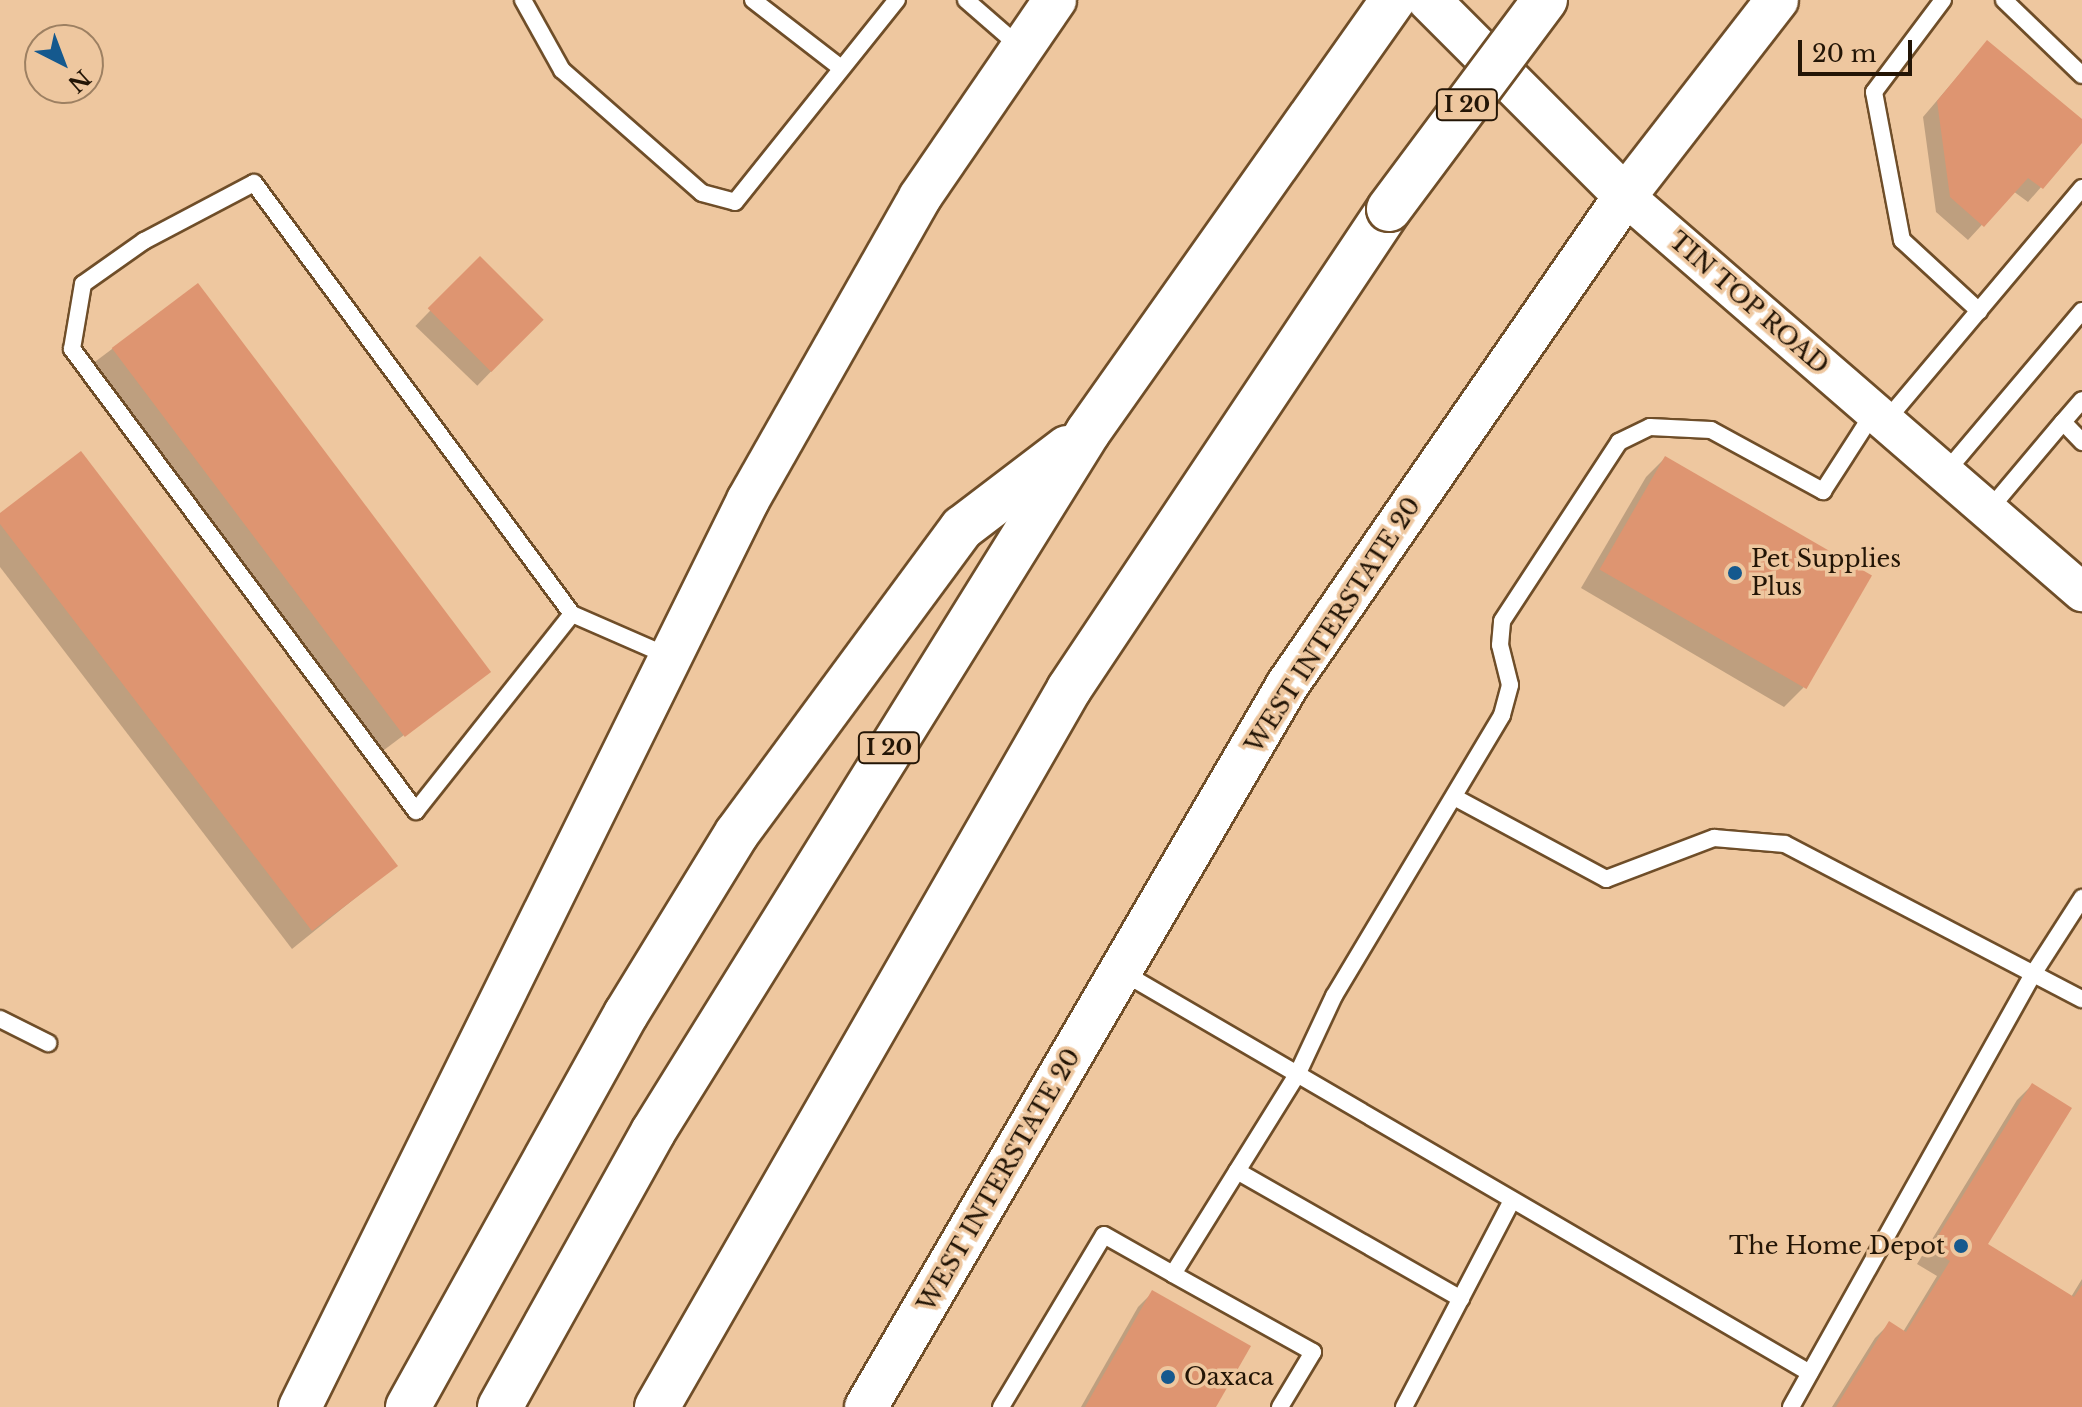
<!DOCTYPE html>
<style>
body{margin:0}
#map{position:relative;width:2082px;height:1407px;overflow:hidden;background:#eec79f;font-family:"Libre Baskerville",serif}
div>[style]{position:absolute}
.shadow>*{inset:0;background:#0003;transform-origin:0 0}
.building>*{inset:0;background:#de9571;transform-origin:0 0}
.roads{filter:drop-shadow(2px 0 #6f4e29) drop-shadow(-2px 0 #6f4e29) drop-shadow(0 2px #6f4e29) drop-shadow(0 -2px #6f4e29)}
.service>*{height:16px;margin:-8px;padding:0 8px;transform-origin:8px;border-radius:8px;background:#fff}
.tertiary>*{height:38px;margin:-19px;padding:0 19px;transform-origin:19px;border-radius:19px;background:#fff}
.secondary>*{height:42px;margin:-21px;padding:0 21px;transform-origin:21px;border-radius:21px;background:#fff}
.motorway>*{height:44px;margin:-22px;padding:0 22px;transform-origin:22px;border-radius:22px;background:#fff}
.bridges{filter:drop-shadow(2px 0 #6f4e29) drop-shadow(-2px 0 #6f4e29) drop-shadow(0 2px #6f4e29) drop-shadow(0 -2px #6f4e29)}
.motorway-bridge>*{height:44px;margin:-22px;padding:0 22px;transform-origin:22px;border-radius:22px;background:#fff}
.dots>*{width:22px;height:22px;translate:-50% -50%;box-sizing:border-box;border:4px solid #eec79f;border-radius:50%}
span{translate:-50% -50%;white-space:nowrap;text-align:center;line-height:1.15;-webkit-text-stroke:7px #eec79f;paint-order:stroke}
.shield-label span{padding:2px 6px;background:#eec79f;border:2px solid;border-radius:6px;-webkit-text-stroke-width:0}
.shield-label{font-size:22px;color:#231506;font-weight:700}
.street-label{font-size:24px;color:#231506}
.poi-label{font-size:24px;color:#231506}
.left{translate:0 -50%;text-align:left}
.right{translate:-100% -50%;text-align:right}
.north{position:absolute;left:24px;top:24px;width:80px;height:80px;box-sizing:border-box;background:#eec79f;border:2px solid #9d8062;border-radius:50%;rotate:138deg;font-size:22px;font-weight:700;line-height:32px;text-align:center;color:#231506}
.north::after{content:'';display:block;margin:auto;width:28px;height:36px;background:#15598e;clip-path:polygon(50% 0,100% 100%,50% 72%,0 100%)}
.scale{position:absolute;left:1798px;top:40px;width:114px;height:36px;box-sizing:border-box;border:4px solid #231506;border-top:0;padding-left:10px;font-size:24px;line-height:28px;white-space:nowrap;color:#231506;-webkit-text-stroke:6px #eec79f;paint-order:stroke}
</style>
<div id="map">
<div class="shadow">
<div style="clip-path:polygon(1987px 42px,2082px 121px,2082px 140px,2028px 202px,2013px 191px,1968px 240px,1936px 212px,1923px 117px)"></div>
<div style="left:480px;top:259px;width:86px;height:93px;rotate:44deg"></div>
<div style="left:197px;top:285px;width:484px;height:133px;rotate:53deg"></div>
<div style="clip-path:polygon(1665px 458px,1868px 578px,1803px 688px,1784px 707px,1581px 588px,1646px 477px)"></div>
<div style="clip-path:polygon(0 515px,395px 866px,292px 949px,0 567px)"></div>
<div style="clip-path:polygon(2032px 1085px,1985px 1245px,2071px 1297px,2082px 1279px,2082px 1407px,1832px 1407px,1875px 1338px,1889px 1324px,1903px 1332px,1937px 1276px,1917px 1264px,2017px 1100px)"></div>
<div style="clip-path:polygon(1152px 1293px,1214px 1407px,1081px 1407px,1138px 1307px)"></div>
</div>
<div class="building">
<div style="clip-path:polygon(1987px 40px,2082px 119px,2082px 143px,2043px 189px,2028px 178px,1984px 227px,1950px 197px,1937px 101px)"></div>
<div style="left:480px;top:256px;width:90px;height:74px;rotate:45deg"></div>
<div style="left:198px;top:283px;width:487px;height:108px;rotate:53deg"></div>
<div style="clip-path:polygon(81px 451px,398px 866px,312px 931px,0 524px,0 513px)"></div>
<div style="left:1665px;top:456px;width:239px;height:131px;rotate:30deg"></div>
<div style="clip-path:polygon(2032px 1083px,2072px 1108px,1988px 1244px,2074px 1297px,2082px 1285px,2082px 1407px,1836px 1407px,1889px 1321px,1906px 1332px,1950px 1261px,1930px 1249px)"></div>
<div style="clip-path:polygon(1152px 1290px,1251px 1346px,1216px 1407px,1085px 1407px)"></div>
</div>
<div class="roads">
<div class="service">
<div style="left:523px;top:0;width:80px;rotate:60.9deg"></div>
<div style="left:562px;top:70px;width:186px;rotate:41.3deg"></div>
<div style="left:702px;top:193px;width:34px;rotate:15deg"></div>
<div style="left:735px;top:202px;width:259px;rotate:-51.3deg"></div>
<div style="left:753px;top:0;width:111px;rotate:37.7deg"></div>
<div style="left:966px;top:0;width:72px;rotate:41deg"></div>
<div style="left:1943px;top:0;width:115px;rotate:126.9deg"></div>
<div style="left:1874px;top:92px;width:151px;rotate:79.3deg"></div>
<div style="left:1902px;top:240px;width:105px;rotate:42.7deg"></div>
<div style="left:2004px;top:0;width:108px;rotate:43.9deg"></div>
<div style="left:1885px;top:422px;width:306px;rotate:-49.9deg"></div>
<div style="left:2063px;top:422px;width:29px;rotate:-49deg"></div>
<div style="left:1945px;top:473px;width:212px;rotate:-49.8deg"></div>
<div style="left:1988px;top:511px;width:116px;rotate:-49.9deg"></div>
<div style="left:2063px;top:422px;width:28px;rotate:46deg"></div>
<div style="left:572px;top:614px;width:251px;rotate:128.4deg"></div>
<div style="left:416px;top:811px;width:576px;rotate:-126.67deg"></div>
<div style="left:72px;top:349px;width:66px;rotate:-80.4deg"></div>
<div style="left:83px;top:284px;width:75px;rotate:-35.2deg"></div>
<div style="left:144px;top:241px;width:124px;rotate:-27.8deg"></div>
<div style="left:254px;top:183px;width:536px;rotate:53.58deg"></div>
<div style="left:572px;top:614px;width:105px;rotate:23.6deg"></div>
<div style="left:1454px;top:797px;width:173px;rotate:28.3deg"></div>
<div style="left:1606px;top:879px;width:116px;rotate:-20.8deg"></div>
<div style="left:1714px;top:838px;width:71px;rotate:4.8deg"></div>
<div style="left:1785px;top:844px;width:335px;rotate:27.6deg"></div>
<div style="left:1122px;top:972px;width:796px;rotate:30.24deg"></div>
<div style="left:0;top:1019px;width:54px;rotate:26.6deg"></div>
<div style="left:1237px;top:1171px;width:258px;rotate:29.7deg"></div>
<div style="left:1001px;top:1407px;width:200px;rotate:-59.1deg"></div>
<div style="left:1104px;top:1235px;width:79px;rotate:29.5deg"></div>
<div style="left:1280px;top:1407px;width:64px;rotate:-59deg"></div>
<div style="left:1313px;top:1352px;width:160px;rotate:-150.9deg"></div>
<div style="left:1173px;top:1274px;width:234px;rotate:-58.1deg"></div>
<div style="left:1297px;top:1075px;width:87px;rotate:-64.9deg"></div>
<div style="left:1334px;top:996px;width:327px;rotate:-59.1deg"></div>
<div style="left:1502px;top:715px;width:31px;rotate:-75deg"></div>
<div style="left:1510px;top:685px;width:41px;rotate:-104deg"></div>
<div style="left:1500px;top:645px;width:24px;rotate:-85deg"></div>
<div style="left:1502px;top:621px;width:214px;rotate:-56.8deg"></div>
<div style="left:1619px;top:442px;width:34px;rotate:-26deg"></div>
<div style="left:1650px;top:427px;width:61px;rotate:2.8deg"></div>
<div style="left:1711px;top:430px;width:128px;rotate:28.6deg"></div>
<div style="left:1823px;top:491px;width:94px;rotate:-57.2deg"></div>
<div style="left:1404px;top:1407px;width:233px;rotate:-62.4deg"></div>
<div style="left:1791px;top:1407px;width:500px;rotate:-60.8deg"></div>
<div style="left:2035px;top:971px;width:87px;rotate:-57.2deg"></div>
</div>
<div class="tertiary">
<div style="left:1625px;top:196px;width:605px;rotate:40.91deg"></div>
</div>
<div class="secondary">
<div style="left:1429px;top:0;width:277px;rotate:45deg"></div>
<div style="left:300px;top:1407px;width:1012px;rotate:-63.71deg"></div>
<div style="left:748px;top:500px;width:348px;rotate:-60.4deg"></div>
<div style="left:920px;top:197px;width:239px;rotate:-55.6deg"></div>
<div style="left:866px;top:1407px;width:837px;rotate:-59.73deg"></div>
<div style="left:1288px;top:684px;width:593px;rotate:-55.37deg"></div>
<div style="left:1625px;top:196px;width:248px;rotate:-52.2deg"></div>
</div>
<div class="motorway">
<div style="left:408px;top:1407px;width:449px;rotate:-61deg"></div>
<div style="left:626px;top:1014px;width:212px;rotate:-58.5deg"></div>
<div style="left:737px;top:833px;width:379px;rotate:-53.6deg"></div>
<div style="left:962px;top:528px;width:132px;rotate:-37.3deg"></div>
<div style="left:500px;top:1407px;width:315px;rotate:-60.9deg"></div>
<div style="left:653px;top:1132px;width:824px;rotate:-58.14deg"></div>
<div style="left:1088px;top:432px;width:529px;rotate:-54.78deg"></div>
<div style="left:657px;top:1407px;width:828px;rotate:-60.15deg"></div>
<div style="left:1069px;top:689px;width:577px;rotate:-56.31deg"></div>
</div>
</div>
<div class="bridges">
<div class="motorway-bridge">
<div style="left:1389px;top:209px;width:261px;rotate:-53.3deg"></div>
</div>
</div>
<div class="dots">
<div style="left:1735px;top:573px;background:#15598e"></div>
<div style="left:1961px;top:1246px;background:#15598e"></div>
<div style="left:1168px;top:1377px;background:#15598e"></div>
</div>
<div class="shield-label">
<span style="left:1467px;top:105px">I 20</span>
<span style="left:889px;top:748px">I 20</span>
</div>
<div class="street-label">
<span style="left:1749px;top:303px;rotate:41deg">TIN TOP ROAD</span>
<span style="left:1333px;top:625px;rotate:-57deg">WEST INTERSTATE 20</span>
<span style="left:999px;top:1180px;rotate:-60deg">WEST INTERSTATE 20</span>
</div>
<div class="poi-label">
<span class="left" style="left:1751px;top:573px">Pet Supplies<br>Plus</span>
<span class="right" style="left:1945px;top:1246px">The Home Depot</span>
<span class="left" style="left:1184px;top:1377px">Oaxaca</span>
</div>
<div class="north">N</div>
<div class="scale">20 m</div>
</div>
